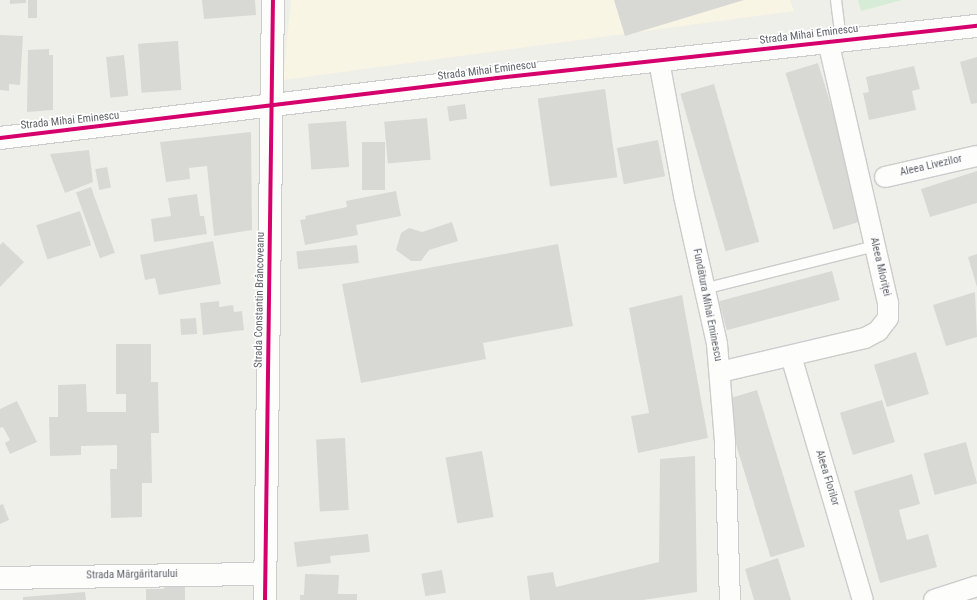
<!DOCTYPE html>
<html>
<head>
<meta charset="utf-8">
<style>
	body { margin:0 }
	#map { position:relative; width:977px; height:600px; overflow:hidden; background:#efefea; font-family:"Roboto Condensed",sans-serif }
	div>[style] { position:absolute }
	.commercial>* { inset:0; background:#f8f5e4 }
	.green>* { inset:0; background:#d7ecd6 }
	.building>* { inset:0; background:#d8d8d5; transform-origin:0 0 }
	.roads { filter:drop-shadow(1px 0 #cbcccb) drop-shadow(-1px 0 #cbcccb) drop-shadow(0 1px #cbcccb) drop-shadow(0 -1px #cbcccb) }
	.lane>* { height:10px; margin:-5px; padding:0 5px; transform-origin:5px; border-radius:5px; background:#fdfdfc }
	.street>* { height:20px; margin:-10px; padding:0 10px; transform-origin:10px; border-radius:10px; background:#fdfdfc }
	.secondary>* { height:22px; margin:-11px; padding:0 11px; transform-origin:11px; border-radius:11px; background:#fdfdfc }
	.cycleway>* { height:4px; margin:-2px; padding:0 2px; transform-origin:2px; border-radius:2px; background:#d6006c }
	span { translate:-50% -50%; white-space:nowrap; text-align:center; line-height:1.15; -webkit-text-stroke:3.5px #fff; paint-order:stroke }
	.street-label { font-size:11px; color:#5e6269 }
</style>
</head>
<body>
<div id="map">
	<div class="commercial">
		<div style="clip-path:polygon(291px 0,790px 0,794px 11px,283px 80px)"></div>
	</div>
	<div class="green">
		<div style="clip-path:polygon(858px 0,902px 0,861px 11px)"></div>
	</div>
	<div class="building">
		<div style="clip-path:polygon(10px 0,26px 0,26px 3px,10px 4px)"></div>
		<div style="left:28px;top:0;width:9px;height:18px"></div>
		<div style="clip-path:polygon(202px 0,255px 0,256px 15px,204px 19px)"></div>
		<div style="clip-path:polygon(614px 0,744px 0,625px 36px)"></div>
		<div style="clip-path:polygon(0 35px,23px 36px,20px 85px,9px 84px,9px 91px,0 90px)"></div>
		<div style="left:178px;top:41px;width:49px;height:40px;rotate:86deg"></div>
		<div style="clip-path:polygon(49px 49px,49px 55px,53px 55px,53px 110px,27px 112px,28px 50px)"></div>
		<div style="left:124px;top:55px;width:41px;height:18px;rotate:84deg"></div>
		<div style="clip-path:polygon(977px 57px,977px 103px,971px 104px,960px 62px)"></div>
		<div style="left:818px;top:63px;width:164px;height:34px;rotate:73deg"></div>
		<div style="clip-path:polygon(914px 66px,920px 89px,912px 91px,916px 110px,869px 120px,863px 93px,869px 92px,866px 77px)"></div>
		<div style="left:714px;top:84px;width:164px;height:35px;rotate:74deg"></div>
		<div style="left:605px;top:89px;width:89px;height:68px;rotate:82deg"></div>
		<div style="left:465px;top:104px;width:15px;height:18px;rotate:82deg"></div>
		<div style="left:427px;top:118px;width:42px;height:43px;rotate:85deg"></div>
		<div style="left:346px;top:121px;width:46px;height:38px;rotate:86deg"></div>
		<div style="clip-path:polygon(251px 132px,252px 230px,214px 236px,207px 166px,189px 168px,190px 179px,166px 182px,160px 142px)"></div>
		<div style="left:658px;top:140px;width:37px;height:42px;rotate:79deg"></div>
		<div style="left:362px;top:142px;width:23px;height:48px"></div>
		<div style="clip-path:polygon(89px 150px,93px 182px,65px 193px,50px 154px)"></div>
		<div style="left:107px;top:167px;width:21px;height:12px;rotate:79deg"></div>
		<div style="clip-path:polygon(977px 171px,977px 203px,930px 217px,921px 189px)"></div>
		<div style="left:91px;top:187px;width:70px;height:16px;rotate:70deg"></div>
		<div style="clip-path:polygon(396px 191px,401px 216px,356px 225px,358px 235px,305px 245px,300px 220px,306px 219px,305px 216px,347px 207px,346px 201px)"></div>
		<div style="clip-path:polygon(197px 194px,200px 216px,204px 216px,207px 234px,154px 242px,151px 219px,171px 216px,168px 198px)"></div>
		<div style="left:80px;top:211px;width:36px;height:46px;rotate:72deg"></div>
		<div style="clip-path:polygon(452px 222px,458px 241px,429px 250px,421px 261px,411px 261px,396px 250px,401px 233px,409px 228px,422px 232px)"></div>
		<div style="clip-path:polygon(213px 241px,221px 284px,159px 295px,155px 278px,145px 280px,140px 255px)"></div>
		<div style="clip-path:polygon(3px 242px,24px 262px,0 287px,0 245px)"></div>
		<div style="clip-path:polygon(558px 244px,573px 326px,483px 343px,486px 359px,361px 383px,342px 284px)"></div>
		<div style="left:357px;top:245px;width:18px;height:61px;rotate:84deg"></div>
		<div style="clip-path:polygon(977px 254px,977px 287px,968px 257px)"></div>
		<div style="left:832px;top:271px;width:30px;height:117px;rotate:75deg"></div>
		<div style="clip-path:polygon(975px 292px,977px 337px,946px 346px,933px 305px)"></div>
		<div style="clip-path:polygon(682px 295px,708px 438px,638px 453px,631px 416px,649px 413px,629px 308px)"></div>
		<div style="clip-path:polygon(219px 301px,219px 307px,233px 305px,234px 312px,242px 311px,244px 330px,203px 335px,200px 303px)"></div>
		<div style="left:196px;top:318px;width:16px;height:16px;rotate:86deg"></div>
		<div style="clip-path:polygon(116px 344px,151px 344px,151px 382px,158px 382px,159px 433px,151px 433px,152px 483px,142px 483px,142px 517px,111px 518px,110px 469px,117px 469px,117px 445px,81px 446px,81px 455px,50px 456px,49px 417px,58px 417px,58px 385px,86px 384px,87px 412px,126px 412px,126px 394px,116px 394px)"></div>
		<div style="left:916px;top:352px;width:44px;height:44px;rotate:73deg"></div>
		<div style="left:757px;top:390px;width:164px;height:36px;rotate:73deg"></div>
		<div style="left:882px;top:400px;width:44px;height:44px;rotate:73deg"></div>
		<div style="clip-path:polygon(17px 401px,37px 442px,10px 454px,5px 443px,10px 440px,3px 427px,0 428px,0 409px)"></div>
		<div style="left:345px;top:438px;width:72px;height:29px;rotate:87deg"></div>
		<div style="left:966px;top:442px;width:43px;height:44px;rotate:75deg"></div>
		<div style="left:482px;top:451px;width:67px;height:37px;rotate:80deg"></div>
		<div style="clip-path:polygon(695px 456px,697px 592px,643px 600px,530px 600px,527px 576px,553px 572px,556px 587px,659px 562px,660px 459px)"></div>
		<div style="clip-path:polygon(912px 474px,920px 504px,899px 510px,907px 540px,928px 534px,937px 567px,880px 583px,854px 491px)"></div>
		<div style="clip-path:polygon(3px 504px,9px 520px,0 524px,0 505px)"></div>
		<div style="clip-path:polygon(368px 534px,370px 552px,330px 556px,331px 563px,297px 567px,294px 542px)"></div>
		<div style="clip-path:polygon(778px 558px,791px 600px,754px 600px,745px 569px)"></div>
		<div style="left:442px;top:570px;width:23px;height:21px;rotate:80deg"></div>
		<div style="clip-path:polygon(305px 574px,339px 575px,338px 594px,357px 594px,357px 600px,300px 600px,300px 595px,304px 595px)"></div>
		<div style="clip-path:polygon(165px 587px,185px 587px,185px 600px,146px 600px,146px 589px,163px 589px)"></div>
		<div style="clip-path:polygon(85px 592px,86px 600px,23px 600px,23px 597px)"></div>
	</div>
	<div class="roads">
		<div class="lane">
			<div style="left:836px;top:0;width:40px;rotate:82.9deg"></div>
			<div style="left:704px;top:289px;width:176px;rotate:-14.1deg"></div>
		</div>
		<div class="street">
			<div style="left:659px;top:61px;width:137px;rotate:79.5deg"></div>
			<div style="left:684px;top:196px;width:152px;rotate:77.4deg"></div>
			<div style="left:717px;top:344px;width:98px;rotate:85.3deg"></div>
			<div style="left:725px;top:442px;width:158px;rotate:88.2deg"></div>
			<div style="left:885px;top:177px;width:94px;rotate:-12.9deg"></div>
			<div style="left:791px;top:356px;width:254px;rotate:73.6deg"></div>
			<div style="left:720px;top:372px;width:149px;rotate:-13.2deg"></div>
			<div style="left:865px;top:338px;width:15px;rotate:-28deg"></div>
			<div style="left:878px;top:331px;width:16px;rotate:-52deg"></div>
			<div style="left:888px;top:318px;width:15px;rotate:-90deg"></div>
			<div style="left:888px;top:303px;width:268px;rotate:-102.9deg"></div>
			<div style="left:934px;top:600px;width:45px;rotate:-18deg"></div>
		</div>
		<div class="secondary">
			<div style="left:0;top:138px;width:501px;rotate:-6.88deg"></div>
			<div style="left:497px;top:78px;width:483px;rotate:-6.2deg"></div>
			<div style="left:0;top:578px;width:263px;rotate:-0.9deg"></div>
			<div style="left:265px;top:600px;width:600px;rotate:-89.24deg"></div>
		</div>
	</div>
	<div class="cycleway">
		<div style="left:0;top:138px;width:501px;rotate:-6.88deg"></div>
		<div style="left:497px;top:78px;width:483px;rotate:-6.2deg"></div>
		<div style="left:265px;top:600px;width:600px;rotate:-89.24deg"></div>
	</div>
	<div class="street-label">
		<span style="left:809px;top:35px;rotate:-7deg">Strada Mihai Eminescu</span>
		<span style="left:487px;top:71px;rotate:-7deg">Strada Mihai Eminescu</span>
		<span style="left:70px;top:121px;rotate:-6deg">Strada Mihai Eminescu</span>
		<span style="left:931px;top:166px;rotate:-13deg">Aleea Livezilor</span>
		<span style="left:880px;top:267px;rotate:77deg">Aleea Mioriței</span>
		<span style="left:260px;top:300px;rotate:-89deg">Strada Constantin Brâncoveanu</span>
		<span style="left:707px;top:305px;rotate:79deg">Fundătura Mihai Eminescu</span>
		<span style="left:827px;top:478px;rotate:73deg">Aleea Florilor</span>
		<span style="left:132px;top:575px;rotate:-1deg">Strada Mărgăritarului</span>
	</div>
</div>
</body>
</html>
